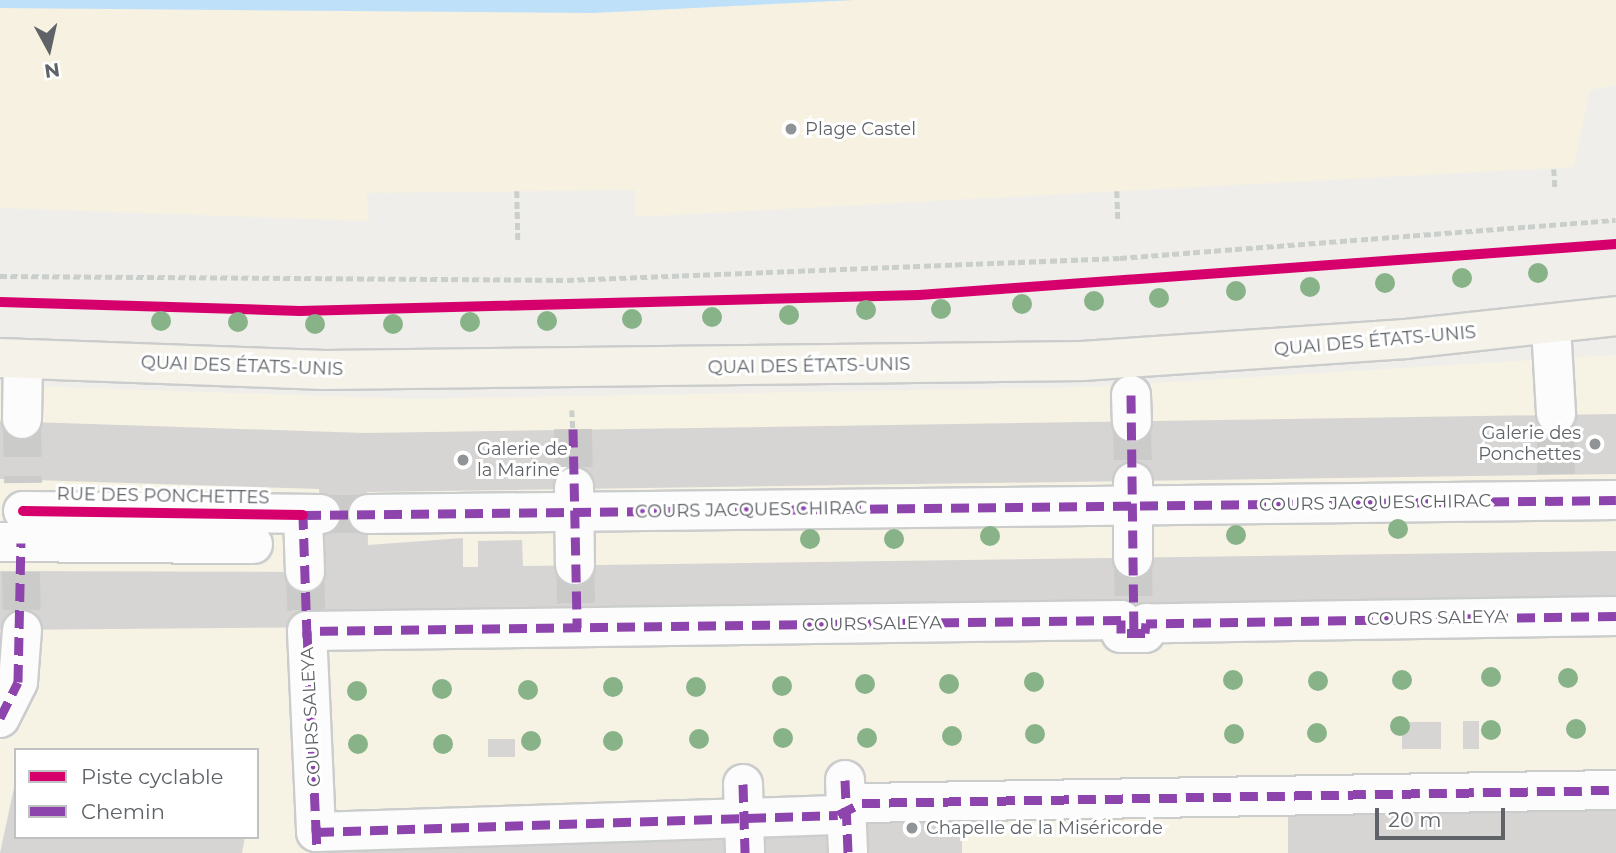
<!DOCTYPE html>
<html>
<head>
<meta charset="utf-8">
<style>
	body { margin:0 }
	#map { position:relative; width:1616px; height:853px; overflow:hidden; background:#efeeea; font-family:Montserrat,sans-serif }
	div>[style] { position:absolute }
	.commercial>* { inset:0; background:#f7f3e4 }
	.sand>* { inset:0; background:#f6f1e1 }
	.water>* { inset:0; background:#bfe0f9 }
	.building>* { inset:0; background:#d6d5d3; transform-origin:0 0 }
	.minor-tunnel>* { height:38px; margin-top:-19px; transform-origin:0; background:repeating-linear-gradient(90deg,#cbcbca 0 38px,transparent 0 57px) }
	.path>* { height:4.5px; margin-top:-2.25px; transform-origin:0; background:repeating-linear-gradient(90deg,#cacfcc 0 7px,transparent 0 10.5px) }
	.roads { filter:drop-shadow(2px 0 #cbcccc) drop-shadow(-2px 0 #cbcccc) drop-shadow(0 2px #cbcccc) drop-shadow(0 -2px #cbcccc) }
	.minor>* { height:38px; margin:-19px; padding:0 19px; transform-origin:19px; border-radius:19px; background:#fdfcfc }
	.major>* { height:38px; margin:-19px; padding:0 19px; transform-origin:19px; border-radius:19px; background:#f4f2e9 }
	.quiet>* { height:9px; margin-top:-4.5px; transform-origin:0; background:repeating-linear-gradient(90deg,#8e44ad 0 18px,transparent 0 27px) }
	.cycleway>* { height:10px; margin:-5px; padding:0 5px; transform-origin:5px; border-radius:5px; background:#d6006c }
	.trees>* { width:20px; height:20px; margin:-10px; border-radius:50%; background:#88b388 }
	.dots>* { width:19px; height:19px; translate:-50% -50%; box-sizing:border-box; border:4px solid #fff; border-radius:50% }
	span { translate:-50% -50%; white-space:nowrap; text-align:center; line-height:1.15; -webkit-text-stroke:6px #fff; paint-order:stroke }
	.poi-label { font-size:18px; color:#5f6368 }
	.left { translate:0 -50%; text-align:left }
	.right { translate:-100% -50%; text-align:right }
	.street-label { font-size:18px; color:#5f6368 }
	.legend { position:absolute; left:14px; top:748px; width:245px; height:91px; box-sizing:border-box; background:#fff; border:2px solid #bfc1c3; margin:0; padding:9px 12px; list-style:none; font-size:21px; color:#5f6368 }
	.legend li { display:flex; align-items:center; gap:14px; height:35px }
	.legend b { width:35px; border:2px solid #bfc1c3 }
	.north { position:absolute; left:14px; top:14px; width:70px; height:70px; -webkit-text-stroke:5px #fff; paint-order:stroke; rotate:172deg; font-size:19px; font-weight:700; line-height:28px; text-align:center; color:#5f6368 }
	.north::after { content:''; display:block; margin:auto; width:24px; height:32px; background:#5f6368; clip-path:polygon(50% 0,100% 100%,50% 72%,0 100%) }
	.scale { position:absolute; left:1375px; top:808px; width:130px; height:32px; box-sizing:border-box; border:4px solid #5f6368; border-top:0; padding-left:9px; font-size:21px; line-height:24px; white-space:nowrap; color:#5f6368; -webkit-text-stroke:5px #fff; paint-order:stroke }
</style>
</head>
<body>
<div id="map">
	<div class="commercial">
		<div style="clip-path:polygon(evenodd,1616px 355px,1616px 853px,0 853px,0 385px,415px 399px,1089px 387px,1616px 355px,16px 750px,257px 750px,257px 837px,16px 837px,16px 750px)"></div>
	</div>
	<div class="sand">
		<div style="clip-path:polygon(855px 0,1616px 0,1616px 85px,1590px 90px,1574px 167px,635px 217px,635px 190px,367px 193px,369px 221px,0 208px,0 8px,593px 13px)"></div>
	</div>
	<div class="water">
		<div style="clip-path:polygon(0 0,855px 0,593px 13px,0 8px)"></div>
	</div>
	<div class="building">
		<div style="clip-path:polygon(1616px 414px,1616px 474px,367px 492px,368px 545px,463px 538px,463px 567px,478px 567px,478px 541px,522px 540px,523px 566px,1616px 551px,1616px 616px,0 630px,0 571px,294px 572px,321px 514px,319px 489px,0 479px,0 421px,365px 433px)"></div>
		<div style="left:1463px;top:721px;width:16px;height:28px"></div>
		<div style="left:1441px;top:722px;width:27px;height:39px;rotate:90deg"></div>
		<div style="left:515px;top:739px;width:18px;height:27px;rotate:90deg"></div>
		<div style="clip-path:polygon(15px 783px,16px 837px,245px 837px,242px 853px,0 853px)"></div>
		<div style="left:1616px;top:790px;width:63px;height:328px;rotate:90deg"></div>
		<div style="left:962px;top:802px;width:51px;height:100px;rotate:90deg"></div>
		<div style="left:838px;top:815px;width:38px;height:85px;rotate:88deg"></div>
		<div style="clip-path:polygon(729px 818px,731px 853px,328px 853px,327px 832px)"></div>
	</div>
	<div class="minor-tunnel">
		<div style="left:22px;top:419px;width:64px;rotate:89.1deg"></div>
		<div style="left:1132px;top:422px;width:60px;rotate:89deg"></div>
		<div style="left:573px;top:429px;width:58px;rotate:89deg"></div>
		<div style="left:1556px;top:474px;width:60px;rotate:-90deg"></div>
		<div style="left:321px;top:514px;width:47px"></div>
		<div style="left:1133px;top:558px;width:75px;rotate:89.2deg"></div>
		<div style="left:575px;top:565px;width:63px;rotate:88.2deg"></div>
		<div style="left:21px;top:572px;width:58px;rotate:89deg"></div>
		<div style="left:305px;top:572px;width:59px;rotate:88.1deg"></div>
	</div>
	<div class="path">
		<div style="left:1554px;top:169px;width:20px;rotate:87deg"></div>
		<div style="left:517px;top:191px;width:49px;rotate:88.8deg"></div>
		<div style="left:1117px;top:191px;width:28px;rotate:88deg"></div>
		<div style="left:0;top:276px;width:567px;rotate:0.4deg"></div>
		<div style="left:567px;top:280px;width:553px;rotate:-2.28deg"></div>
		<div style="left:1120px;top:258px;width:497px;rotate:-4.4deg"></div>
		<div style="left:572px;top:410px;width:19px;rotate:87deg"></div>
	</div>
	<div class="roads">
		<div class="minor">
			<div style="left:1551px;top:326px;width:88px;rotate:86.7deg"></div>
			<div style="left:1131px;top:395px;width:27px;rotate:88deg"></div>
			<div style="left:22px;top:419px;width:60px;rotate:-89deg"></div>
			<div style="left:1133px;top:482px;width:76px;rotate:90deg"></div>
			<div style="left:574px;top:487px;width:78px;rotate:89.3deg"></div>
			<div style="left:23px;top:511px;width:298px;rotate:0.6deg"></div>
			<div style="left:368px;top:514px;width:1248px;rotate:-0.64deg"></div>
			<div style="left:303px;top:515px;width:57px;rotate:88deg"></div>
			<div style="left:0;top:542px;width:253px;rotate:0.5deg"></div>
			<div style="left:1616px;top:616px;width:470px;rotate:179.1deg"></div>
			<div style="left:1146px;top:623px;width:10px;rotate:96deg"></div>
			<div style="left:1145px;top:633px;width:24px;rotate:180deg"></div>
			<div style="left:1121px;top:633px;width:13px;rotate:-90deg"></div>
			<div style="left:1121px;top:620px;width:814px;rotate:179.23deg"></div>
			<div style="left:307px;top:631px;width:201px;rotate:87.4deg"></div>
			<div style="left:316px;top:832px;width:522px;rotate:-1.87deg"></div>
			<div style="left:838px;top:815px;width:27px;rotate:-27deg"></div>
			<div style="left:862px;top:803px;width:754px;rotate:-0.99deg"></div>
			<div style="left:0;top:718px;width:40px;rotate:-63.4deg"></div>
			<div style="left:18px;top:682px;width:52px;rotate:-85.6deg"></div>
			<div style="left:845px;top:780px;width:73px;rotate:87.6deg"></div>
			<div style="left:743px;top:784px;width:69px;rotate:88.3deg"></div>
		</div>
		<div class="major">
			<div style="left:0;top:358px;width:325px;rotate:2.1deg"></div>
			<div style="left:325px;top:370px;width:758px;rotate:-0.68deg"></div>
			<div style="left:1083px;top:361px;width:323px;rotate:-3.9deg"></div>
			<div style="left:1405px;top:339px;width:212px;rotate:-6.2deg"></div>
		</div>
	</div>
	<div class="quiet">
		<div style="left:1131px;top:395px;width:238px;rotate:89.3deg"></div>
		<div style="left:573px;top:429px;width:199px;rotate:88.8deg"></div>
		<div style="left:1616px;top:616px;width:470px;rotate:179.1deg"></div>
		<div style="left:1146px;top:623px;width:10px;rotate:96deg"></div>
		<div style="left:1145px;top:633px;width:24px;rotate:180deg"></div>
		<div style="left:1121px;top:633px;width:13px;rotate:-90deg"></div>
		<div style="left:1121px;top:620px;width:814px;rotate:179.23deg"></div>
		<div style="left:307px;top:631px;width:201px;rotate:87.4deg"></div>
		<div style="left:316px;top:832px;width:522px;rotate:-1.87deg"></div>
		<div style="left:838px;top:815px;width:27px;rotate:-27deg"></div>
		<div style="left:862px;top:803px;width:754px;rotate:-0.99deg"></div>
		<div style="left:307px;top:637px;width:122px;rotate:-91.9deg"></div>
		<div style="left:303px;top:515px;width:1313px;rotate:-0.65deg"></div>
		<div style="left:0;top:718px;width:40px;rotate:-63.4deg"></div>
		<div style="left:18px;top:682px;width:139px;rotate:-88.8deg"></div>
		<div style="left:845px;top:780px;width:73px;rotate:87.6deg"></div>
		<div style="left:743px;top:784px;width:69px;rotate:88.3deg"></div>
		<div style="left:316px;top:826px;width:27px;rotate:88deg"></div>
	</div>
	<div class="cycleway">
		<div style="left:0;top:302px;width:300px;rotate:1.7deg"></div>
		<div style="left:300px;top:311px;width:619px;rotate:-1.48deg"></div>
		<div style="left:919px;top:295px;width:699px;rotate:-4.18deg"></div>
		<div style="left:23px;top:511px;width:280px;rotate:0.8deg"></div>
	</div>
	<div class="trees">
		<div style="left:1538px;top:273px"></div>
		<div style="left:1462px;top:278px"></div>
		<div style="left:1385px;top:283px"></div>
		<div style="left:1310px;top:287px"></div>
		<div style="left:1236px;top:291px"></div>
		<div style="left:1159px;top:298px"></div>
		<div style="left:1094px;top:301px"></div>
		<div style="left:1022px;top:304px"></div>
		<div style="left:941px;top:309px"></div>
		<div style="left:866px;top:310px"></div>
		<div style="left:789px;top:315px"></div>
		<div style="left:712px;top:317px"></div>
		<div style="left:632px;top:319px"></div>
		<div style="left:161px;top:321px"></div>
		<div style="left:547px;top:321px"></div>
		<div style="left:238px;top:322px"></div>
		<div style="left:470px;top:322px"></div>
		<div style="left:315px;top:324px"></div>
		<div style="left:393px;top:324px"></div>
		<div style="left:1398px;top:529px"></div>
		<div style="left:1236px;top:535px"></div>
		<div style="left:990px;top:536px"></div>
		<div style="left:810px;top:539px"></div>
		<div style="left:894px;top:539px"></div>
		<div style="left:1491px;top:677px"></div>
		<div style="left:1568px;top:678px"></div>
		<div style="left:1233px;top:680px"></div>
		<div style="left:1402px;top:680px"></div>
		<div style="left:1318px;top:681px"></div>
		<div style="left:1034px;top:682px"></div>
		<div style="left:865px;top:684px"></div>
		<div style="left:949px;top:684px"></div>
		<div style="left:782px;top:686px"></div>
		<div style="left:613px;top:687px"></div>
		<div style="left:696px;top:687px"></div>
		<div style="left:442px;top:689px"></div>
		<div style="left:528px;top:690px"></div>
		<div style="left:357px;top:691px"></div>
		<div style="left:1400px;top:726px"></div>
		<div style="left:1576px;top:729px"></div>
		<div style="left:1491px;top:730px"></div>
		<div style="left:1317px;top:733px"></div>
		<div style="left:1035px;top:734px"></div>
		<div style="left:1234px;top:734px"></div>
		<div style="left:952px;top:736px"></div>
		<div style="left:783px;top:738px"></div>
		<div style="left:867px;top:738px"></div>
		<div style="left:699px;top:739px"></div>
		<div style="left:531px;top:741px"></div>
		<div style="left:613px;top:741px"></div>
		<div style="left:358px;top:744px"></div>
		<div style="left:443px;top:744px"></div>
	</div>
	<div class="dots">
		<div style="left:791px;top:129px;background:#919496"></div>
		<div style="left:1595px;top:444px;background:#919496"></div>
		<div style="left:463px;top:460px;background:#919496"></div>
		<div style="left:912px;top:828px;background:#919496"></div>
	</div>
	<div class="poi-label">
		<span class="left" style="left:805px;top:129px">Plage Castel</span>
		<span class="right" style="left:1581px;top:444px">Galerie des<br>Ponchettes</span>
		<span class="left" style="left:477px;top:460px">Galerie de<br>la Marine</span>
		<span class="left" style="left:926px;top:828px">Chapelle de la Miséricorde</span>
	</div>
	<div class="street-label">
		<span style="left:1375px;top:341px;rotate:-5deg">QUAI DES ÉTATS-UNIS</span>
		<span style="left:242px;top:366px;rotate:2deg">QUAI DES ÉTATS-UNIS</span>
		<span style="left:809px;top:366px;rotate:-1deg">QUAI DES ÉTATS-UNIS</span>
		<span style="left:163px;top:496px;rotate:1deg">RUE DES PONCHETTES</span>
		<span style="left:1375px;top:503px;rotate:-1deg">COURS JACQUES CHIRAC</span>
		<span style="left:751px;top:510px;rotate:-1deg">COURS JACQUES CHIRAC</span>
		<span style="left:1437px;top:618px;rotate:-1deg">COURS SALEYA</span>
		<span style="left:872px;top:624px;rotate:-1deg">COURS SALEYA</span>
		<span style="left:311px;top:717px;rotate:-93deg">COURS SALEYA</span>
	</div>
	<ul class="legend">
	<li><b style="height:9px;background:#d6006c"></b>Piste cyclable</li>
	<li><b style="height:9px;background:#8e44ad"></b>Chemin</li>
	</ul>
	<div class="north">N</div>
	<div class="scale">20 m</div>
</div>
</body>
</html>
